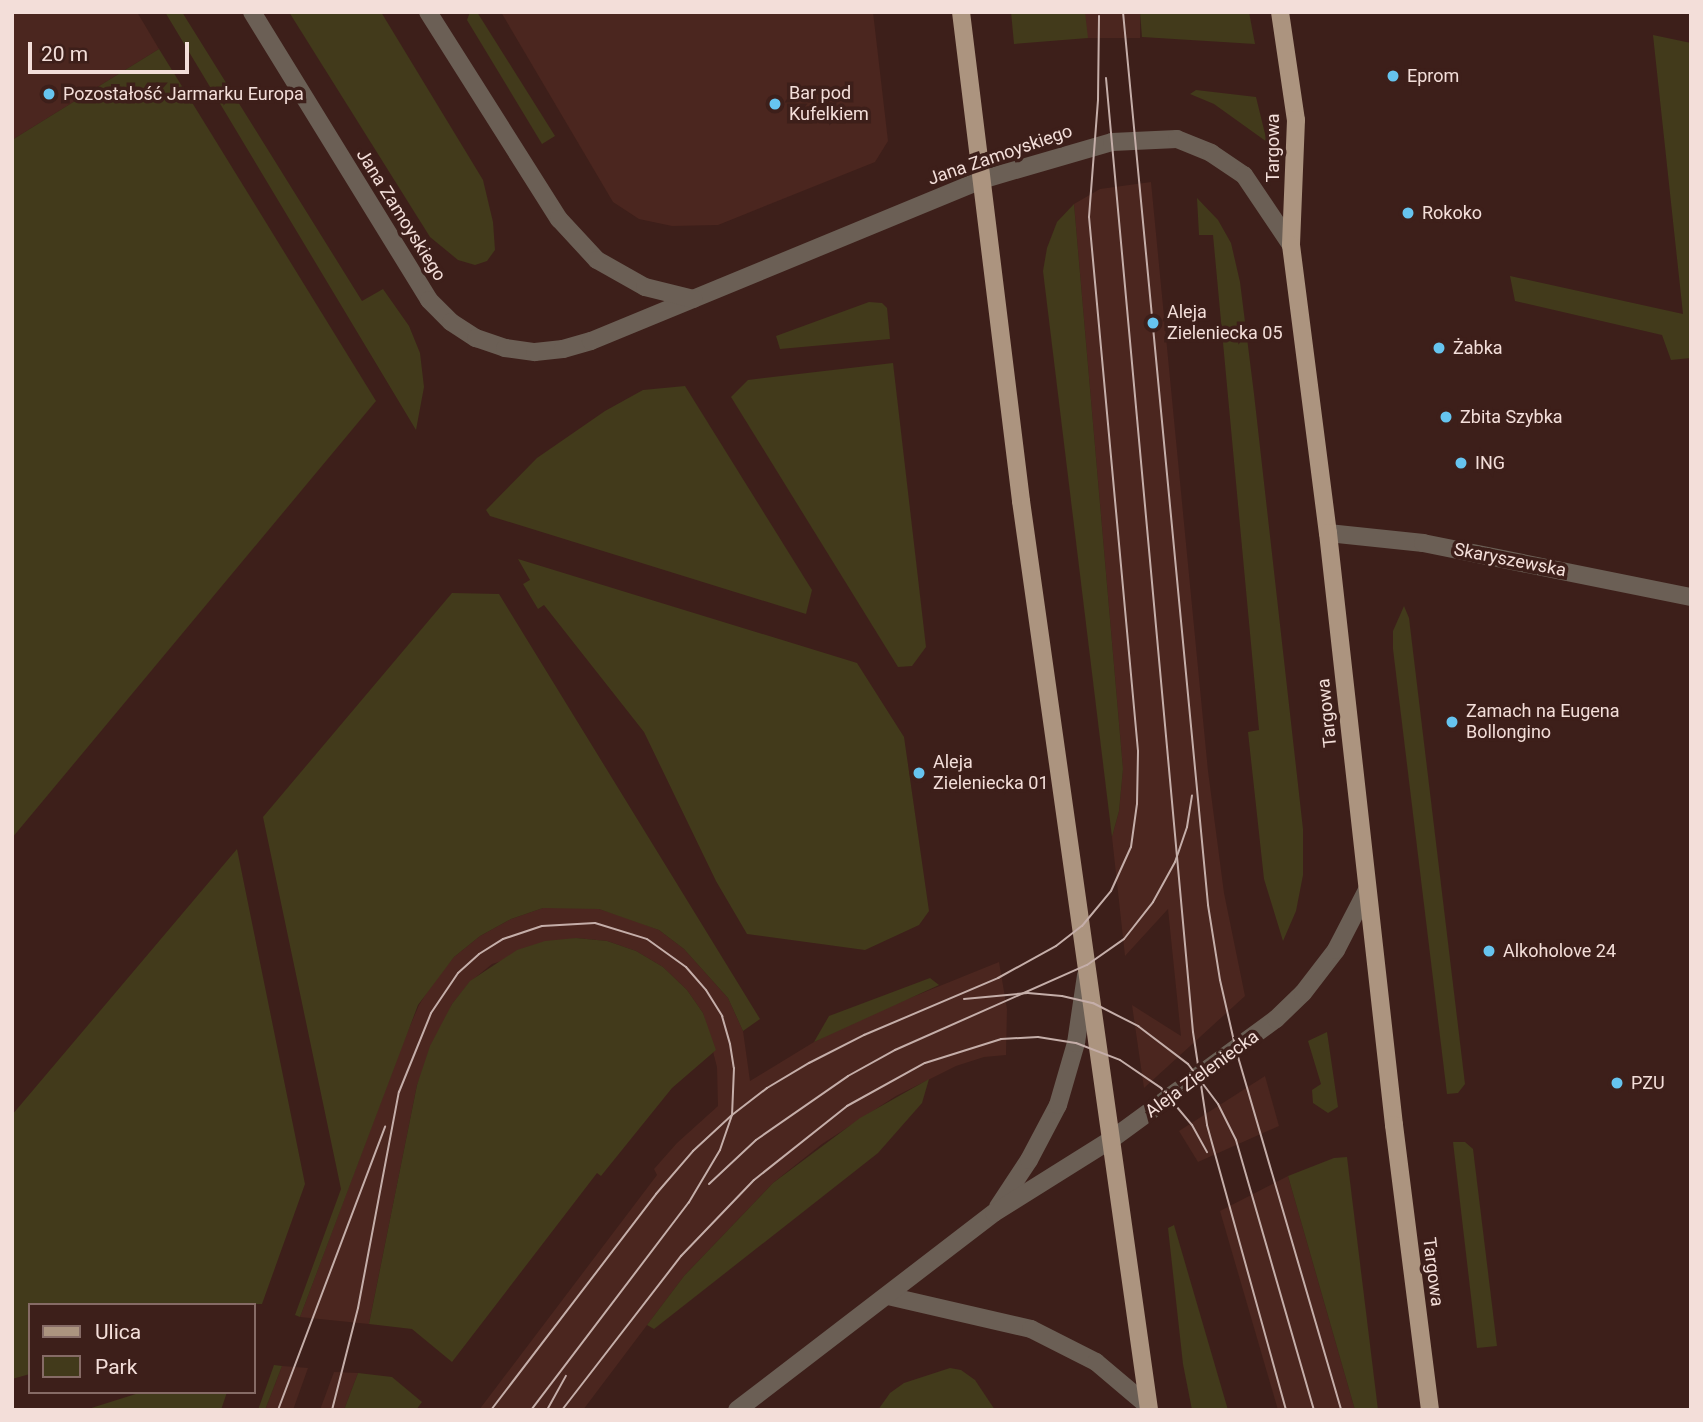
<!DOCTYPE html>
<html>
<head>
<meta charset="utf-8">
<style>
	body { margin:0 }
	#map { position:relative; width:1703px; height:1422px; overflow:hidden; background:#3d1f1a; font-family:Roboto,sans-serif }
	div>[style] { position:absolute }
	.built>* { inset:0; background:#4b261f; transform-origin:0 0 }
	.green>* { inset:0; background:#423a1b }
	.minor>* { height:18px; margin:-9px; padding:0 9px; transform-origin:9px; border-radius:9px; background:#6b5f55 }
	.major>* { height:18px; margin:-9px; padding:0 9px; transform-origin:9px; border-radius:9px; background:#ac947f }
	.tram>* { height:2px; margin:-1px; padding:0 1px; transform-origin:1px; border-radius:1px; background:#c5aea9 }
	.dots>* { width:19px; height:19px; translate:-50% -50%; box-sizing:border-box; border:4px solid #3d1f1a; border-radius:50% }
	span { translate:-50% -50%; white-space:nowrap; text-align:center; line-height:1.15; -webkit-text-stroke:7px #3d1f1a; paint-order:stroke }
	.poi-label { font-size:18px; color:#f3ded9 }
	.left { translate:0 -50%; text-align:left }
	.street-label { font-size:18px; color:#f3ded9 }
	.frame { position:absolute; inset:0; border:14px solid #f3ded9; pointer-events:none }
	.legend { position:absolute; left:28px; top:1303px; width:228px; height:91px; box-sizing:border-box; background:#3d1f1a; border:2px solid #866b66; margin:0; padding:9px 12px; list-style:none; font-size:21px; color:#f3ded9 }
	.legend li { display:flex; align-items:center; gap:14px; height:35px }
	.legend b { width:35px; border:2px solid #866b66 }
	.scale { position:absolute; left:28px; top:42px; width:161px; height:32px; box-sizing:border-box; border:4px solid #f3ded9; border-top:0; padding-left:9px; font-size:21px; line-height:24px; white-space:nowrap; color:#f3ded9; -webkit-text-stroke:5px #3d1f1a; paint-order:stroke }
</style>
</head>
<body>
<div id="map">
	<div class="built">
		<div style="clip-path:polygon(12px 12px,137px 12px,159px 49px,12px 140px)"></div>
		<div style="clip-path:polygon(501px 12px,873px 12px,888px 141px,875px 162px,718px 225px,672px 226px,639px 219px,613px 202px)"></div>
		<div style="left:1085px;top:12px;width:55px;height:26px"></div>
		<div style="clip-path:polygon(1151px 182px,1208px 771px,1224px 893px,1245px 996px,1144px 1088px,1132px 1005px,1181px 1036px,1168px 909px,1125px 956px,1112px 837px,1119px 811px,1123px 769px,1074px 204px,1100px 189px)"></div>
		<div style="clip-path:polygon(568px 906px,599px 909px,625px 917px,659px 930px,684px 949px,728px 998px,743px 1031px,750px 1081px,814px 1042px,863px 1017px,999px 962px,1007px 1009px,1006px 1055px,984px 1057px,956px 1066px,896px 1096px,822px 1144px,773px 1183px,684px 1276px,583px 1410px,479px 1410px,657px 1175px,654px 1169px,677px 1143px,718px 1106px,717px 1067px,703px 1013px,687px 990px,663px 967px,636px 951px,607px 941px,576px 938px,492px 964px,470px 982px,452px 1004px,417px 1085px,369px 1324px,300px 1317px,404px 1040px,419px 1005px,434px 981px,454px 957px,480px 936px,511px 919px,543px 908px)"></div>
		<div style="clip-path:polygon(1265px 1076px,1279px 1126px,1198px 1162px,1179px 1131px)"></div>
		<div style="clip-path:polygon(1288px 1176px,1355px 1410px,1278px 1410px,1220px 1211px)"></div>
		<div style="clip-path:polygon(282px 1366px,308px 1368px,293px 1410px,265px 1410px)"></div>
		<div style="clip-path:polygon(334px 1372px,358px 1373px,344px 1410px,320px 1410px)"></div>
	</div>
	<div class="green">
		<div style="clip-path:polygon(165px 12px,182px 12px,362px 301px,383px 289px,409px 326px,420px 353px,424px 387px,416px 430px)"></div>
		<div style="clip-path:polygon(289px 12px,381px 12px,483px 180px,493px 222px,495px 250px,487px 261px,475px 265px,458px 260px,430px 237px)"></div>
		<div style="clip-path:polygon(470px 12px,477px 12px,555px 136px,542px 144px,467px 20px)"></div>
		<div style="clip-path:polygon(1011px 12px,1085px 12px,1088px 38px,1014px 44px)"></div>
		<div style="clip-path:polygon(1140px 12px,1249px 12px,1255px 44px,1142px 37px)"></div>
		<div style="clip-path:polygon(1653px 35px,1691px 43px,1691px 358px,1671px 360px,1662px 335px,1515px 301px,1510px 276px,1683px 314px)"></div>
		<div style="clip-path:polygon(159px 49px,376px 401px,12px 838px,12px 140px)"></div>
		<div style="clip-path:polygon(1196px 90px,1256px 97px,1267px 142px,1214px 104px,1190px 94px)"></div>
		<div style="clip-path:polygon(1197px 198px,1218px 220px,1231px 243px,1240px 282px,1254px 394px,1303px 829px,1303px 875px,1296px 911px,1283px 941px,1264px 879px,1248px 732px,1259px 730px,1213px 235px,1199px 235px)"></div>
		<div style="clip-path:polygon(1074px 204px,1123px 769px,1119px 811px,1112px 837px,1043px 271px,1047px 248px,1057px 222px)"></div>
		<div style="clip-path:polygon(869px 302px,882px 303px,887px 308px,890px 339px,780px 349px,776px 336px)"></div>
		<div style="clip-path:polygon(893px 363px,926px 647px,912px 666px,898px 667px,731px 397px,748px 380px)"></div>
		<div style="clip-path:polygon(685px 386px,812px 590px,806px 614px,490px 516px,486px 510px,537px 458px,605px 411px,643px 390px)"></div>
		<div style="clip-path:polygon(518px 559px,857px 663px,904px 737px,929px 911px,919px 925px,865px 950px,747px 934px,716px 881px,644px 732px,544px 605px,538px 609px,523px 584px,530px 580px)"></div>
		<div style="clip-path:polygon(452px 593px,499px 594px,760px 1019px,743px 1031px,728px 998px,684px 949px,659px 930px,599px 909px,543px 908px,511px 919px,480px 936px,454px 957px,418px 1005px,300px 1317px,295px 1315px,341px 1189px,263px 817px)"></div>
		<div style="clip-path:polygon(1404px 606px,1409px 618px,1465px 1084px,1458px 1093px,1447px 1094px,1393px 649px,1393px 631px)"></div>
		<div style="clip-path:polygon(237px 849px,305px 1184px,262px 1304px,30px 1305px,30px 1374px,12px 1379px,12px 1115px)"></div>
		<div style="clip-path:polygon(576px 938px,607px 941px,636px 951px,663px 967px,687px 990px,703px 1013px,716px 1050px,672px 1088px,601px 1176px,597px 1173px,452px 1362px,412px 1329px,369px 1324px,417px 1085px,430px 1046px,452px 1004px,470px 981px,517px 950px,545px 941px)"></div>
		<div style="clip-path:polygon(930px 978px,939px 985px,814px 1042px,829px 1016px)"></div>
		<div style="clip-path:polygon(1327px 1032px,1338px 1107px,1328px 1113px,1313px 1103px,1312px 1090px,1321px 1084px,1308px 1041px)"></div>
		<div style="clip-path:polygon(929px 1079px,922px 1103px,878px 1153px,654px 1329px,647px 1325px,684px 1276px,773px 1183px,860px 1118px)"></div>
		<div style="clip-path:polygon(1453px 1142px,1465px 1142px,1473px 1149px,1497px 1346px,1477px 1348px)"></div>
		<div style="clip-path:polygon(1347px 1157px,1378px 1410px,1355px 1410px,1288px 1176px,1334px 1158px)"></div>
		<div style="clip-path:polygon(1174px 1225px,1228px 1410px,1192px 1410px,1183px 1364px,1168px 1228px)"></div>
		<div style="clip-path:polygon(274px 1365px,282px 1366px,265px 1410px,258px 1410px)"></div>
		<div style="clip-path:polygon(950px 1368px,961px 1370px,975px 1380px,995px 1410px,878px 1410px,890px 1393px,904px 1383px)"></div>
		<div style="clip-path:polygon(358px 1373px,392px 1377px,422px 1402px,416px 1410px,344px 1410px)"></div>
		<div style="clip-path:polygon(142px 1392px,227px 1392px,221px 1410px,85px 1410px)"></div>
	</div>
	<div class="minor">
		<div style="left:252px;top:12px;width:338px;rotate:58.4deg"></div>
		<div style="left:429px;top:300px;width:31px;rotate:45deg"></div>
		<div style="left:451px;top:322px;width:30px;rotate:33deg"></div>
		<div style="left:476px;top:338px;width:31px;rotate:19deg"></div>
		<div style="left:505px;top:348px;width:30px;rotate:8deg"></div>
		<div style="left:535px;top:352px;width:28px;rotate:-6deg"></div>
		<div style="left:563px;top:349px;width:29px;rotate:-16deg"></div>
		<div style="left:591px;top:341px;width:422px;rotate:-22.4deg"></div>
		<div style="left:981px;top:180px;width:136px;rotate:-16.2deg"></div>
		<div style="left:1112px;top:142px;width:65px;rotate:-2.6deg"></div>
		<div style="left:1177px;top:139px;width:37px;rotate:22deg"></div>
		<div style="left:1211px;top:153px;width:40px;rotate:34deg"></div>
		<div style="left:1244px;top:175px;width:84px;rotate:56.1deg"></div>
		<div style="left:428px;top:12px;width:245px;rotate:57.7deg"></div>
		<div style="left:559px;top:219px;width:56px;rotate:47.2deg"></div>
		<div style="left:597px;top:260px;width:55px;rotate:29.4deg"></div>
		<div style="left:645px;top:287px;width:50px;rotate:13.8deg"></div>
		<div style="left:1328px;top:533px;width:96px;rotate:6deg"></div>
		<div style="left:1423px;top:543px;width:273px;rotate:11.4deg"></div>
		<div style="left:998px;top:1207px;width:56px;rotate:-56.6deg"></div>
		<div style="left:1029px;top:1160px;width:62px;rotate:-62.2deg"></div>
		<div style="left:1058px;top:1105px;width:65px;rotate:-73.8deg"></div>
		<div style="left:1076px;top:1043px;width:69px;rotate:-81.6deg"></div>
		<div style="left:888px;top:1296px;width:147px;rotate:13deg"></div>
		<div style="left:1031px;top:1329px;width:73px;rotate:26.9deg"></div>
		<div style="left:1096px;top:1362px;width:68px;rotate:40.2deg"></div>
		<div style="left:737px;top:1410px;width:324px;rotate:-37.5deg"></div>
		<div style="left:994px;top:1213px;width:139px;rotate:-32.1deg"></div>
		<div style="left:1112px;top:1139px;width:203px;rotate:-36.2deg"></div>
		<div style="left:1276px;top:1019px;width:37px;rotate:-44deg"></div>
		<div style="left:1303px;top:993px;width:54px;rotate:-52.5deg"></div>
		<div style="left:1336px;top:950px;width:68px;rotate:-62.7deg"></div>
	</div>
	<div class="major">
		<div style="left:961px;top:12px;width:493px;rotate:83deg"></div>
		<div style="left:1021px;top:501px;width:918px;rotate:81.98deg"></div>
		<div style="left:1280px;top:12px;width:109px;rotate:81.6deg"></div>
		<div style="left:1296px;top:120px;width:125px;rotate:92.3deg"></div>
		<div style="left:1291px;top:245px;width:290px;rotate:82.7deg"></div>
		<div style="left:1328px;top:533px;width:596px;rotate:83.64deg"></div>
		<div style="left:1394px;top:1125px;width:287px;rotate:82.8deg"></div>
	</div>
	<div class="tram">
		<div style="left:1123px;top:12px;width:897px;rotate:84.56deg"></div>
		<div style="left:1208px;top:905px;width:76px;rotate:80.9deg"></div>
		<div style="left:1220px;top:980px;width:72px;rotate:77.1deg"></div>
		<div style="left:1236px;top:1050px;width:375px;rotate:73.7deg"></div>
		<div style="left:1106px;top:78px;width:958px;rotate:84.79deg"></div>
		<div style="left:1193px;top:1032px;width:94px;rotate:81.4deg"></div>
		<div style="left:1207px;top:1125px;width:296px;rotate:74.5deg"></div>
		<div style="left:964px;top:999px;width:64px;rotate:-5.4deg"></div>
		<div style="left:1028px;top:993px;width:34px;rotate:5deg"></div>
		<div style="left:1062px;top:996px;width:32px;rotate:13deg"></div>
		<div style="left:1093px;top:1003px;width:51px;rotate:27.1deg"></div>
		<div style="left:1138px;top:1026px;width:63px;rotate:37.2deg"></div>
		<div style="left:1188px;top:1064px;width:50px;rotate:53.1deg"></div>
		<div style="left:1218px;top:1104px;width:40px;rotate:63.4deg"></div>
		<div style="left:1236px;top:1140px;width:281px;rotate:73.9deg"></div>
		<div style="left:709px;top:1184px;width:64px;rotate:-43.1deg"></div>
		<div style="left:756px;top:1140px;width:112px;rotate:-34.8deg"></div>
		<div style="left:848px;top:1076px;width:54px;rotate:-29deg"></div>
		<div style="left:895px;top:1050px;width:210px;rotate:-23.9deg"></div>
		<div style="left:1087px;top:965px;width:45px;rotate:-35.1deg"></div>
		<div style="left:1124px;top:939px;width:47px;rotate:-51.9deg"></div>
		<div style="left:1153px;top:902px;width:46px;rotate:-61.2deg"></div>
		<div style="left:1175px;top:862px;width:37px;rotate:-71deg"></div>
		<div style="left:1187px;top:827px;width:32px;rotate:-81deg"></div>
		<div style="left:278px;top:1410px;width:303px;rotate:-69.3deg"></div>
		<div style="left:332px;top:1410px;width:105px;rotate:-75.7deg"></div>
		<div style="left:358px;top:1308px;width:220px;rotate:-79.3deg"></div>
		<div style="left:399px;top:1092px;width:85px;rotate:-67.9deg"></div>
		<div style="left:431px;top:1013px;width:48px;rotate:-56deg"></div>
		<div style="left:458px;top:973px;width:28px;rotate:-42deg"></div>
		<div style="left:479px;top:954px;width:28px;rotate:-32deg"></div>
		<div style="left:503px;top:939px;width:41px;rotate:-18.4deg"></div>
		<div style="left:542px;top:926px;width:53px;rotate:-3.2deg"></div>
		<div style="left:595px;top:923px;width:54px;rotate:17.1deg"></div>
		<div style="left:647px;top:939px;width:48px;rotate:35.7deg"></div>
		<div style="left:686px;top:967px;width:30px;rotate:49deg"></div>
		<div style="left:706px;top:990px;width:31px;rotate:58deg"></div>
		<div style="left:722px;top:1016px;width:29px;rotate:74deg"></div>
		<div style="left:730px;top:1044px;width:24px;rotate:81deg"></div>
		<div style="left:734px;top:1068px;width:47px;rotate:92.4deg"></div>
		<div style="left:732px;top:1115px;width:37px;rotate:109deg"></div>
		<div style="left:720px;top:1150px;width:61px;rotate:120.8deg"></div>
		<div style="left:689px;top:1202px;width:261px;rotate:127.2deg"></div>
		<div style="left:491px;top:1410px;width:272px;rotate:-52.6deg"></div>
		<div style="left:656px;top:1194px;width:57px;rotate:-49.3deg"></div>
		<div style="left:693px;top:1151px;width:53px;rotate:-42.7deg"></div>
		<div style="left:732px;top:1115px;width:44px;rotate:-37.6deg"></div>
		<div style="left:767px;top:1088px;width:49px;rotate:-30.8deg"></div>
		<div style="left:809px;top:1063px;width:62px;rotate:-27deg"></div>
		<div style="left:864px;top:1035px;width:146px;rotate:-23deg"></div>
		<div style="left:998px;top:978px;width:66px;rotate:-28.9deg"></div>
		<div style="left:1056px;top:946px;width:33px;rotate:-38deg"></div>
		<div style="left:1082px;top:926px;width:45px;rotate:-50.4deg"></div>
		<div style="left:1111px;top:891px;width:48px;rotate:-65.6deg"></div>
		<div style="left:1131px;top:847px;width:43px;rotate:-82.1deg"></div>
		<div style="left:1137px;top:804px;width:53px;rotate:-88.9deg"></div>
		<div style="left:1138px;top:751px;width:536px;rotate:-95.24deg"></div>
		<div style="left:1089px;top:217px;width:118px;rotate:-85.6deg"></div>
		<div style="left:1098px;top:99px;width:83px;rotate:-89.3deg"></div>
		<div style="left:547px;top:1410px;width:39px;rotate:-61deg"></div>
		<div style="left:562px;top:1410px;width:195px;rotate:-52.3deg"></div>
		<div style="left:681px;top:1256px;width:105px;rotate:-46.2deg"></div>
		<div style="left:754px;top:1180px;width:119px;rotate:-38.5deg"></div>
		<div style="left:847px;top:1106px;width:89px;rotate:-28.9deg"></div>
		<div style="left:925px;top:1063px;width:80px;rotate:-17.5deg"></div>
		<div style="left:1001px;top:1039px;width:37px;rotate:-3deg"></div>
		<div style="left:1038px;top:1037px;width:38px;rotate:9deg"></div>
		<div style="left:1076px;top:1043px;width:47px;rotate:21.1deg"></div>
		<div style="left:1120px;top:1060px;width:50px;rotate:34.3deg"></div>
		<div style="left:1161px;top:1088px;width:48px;rotate:50deg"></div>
		<div style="left:1192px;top:1125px;width:31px;rotate:61deg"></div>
	</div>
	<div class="dots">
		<div style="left:1393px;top:76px;background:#66c4ef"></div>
		<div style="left:49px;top:94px;background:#66c4ef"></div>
		<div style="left:775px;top:104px;background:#66c4ef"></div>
		<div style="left:1408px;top:213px;background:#66c4ef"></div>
		<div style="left:1153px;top:323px;background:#66c4ef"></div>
		<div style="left:1439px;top:348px;background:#66c4ef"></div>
		<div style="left:1446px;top:417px;background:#66c4ef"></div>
		<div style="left:1461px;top:463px;background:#66c4ef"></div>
		<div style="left:1452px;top:722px;background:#66c4ef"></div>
		<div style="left:919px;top:773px;background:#66c4ef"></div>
		<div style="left:1489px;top:951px;background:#66c4ef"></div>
		<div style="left:1617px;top:1083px;background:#66c4ef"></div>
	</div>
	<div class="poi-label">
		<span class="left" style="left:1407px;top:76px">Eprom</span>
		<span class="left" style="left:63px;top:94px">Pozostałość Jarmarku Europa</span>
		<span class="left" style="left:789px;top:104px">Bar pod<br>Kufelkiem</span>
		<span class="left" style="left:1422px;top:213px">Rokoko</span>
		<span class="left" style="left:1167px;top:323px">Aleja<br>Zieleniecka 05</span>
		<span class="left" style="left:1453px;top:348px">Żabka</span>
		<span class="left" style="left:1460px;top:417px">Zbita Szybka</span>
		<span class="left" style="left:1475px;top:463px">ING</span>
		<span class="left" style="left:1466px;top:722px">Zamach na Eugena<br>Bollongino</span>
		<span class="left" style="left:933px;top:773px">Aleja<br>Zieleniecka 01</span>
		<span class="left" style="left:1503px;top:951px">Alkoholove 24</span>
		<span class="left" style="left:1631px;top:1083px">PZU</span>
	</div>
	<div class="street-label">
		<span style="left:1273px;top:148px;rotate:-90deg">Targowa</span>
		<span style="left:1000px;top:155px;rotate:-19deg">Jana Zamoyskiego</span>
		<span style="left:401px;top:215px;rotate:58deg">Jana Zamoyskiego</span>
		<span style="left:1510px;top:560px;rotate:11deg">Skaryszewska</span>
		<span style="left:1327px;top:713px;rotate:-96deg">Targowa</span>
		<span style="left:1202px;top:1074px;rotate:-36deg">Aleja Zieleniecka</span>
		<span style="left:1433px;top:1272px;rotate:83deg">Targowa</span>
	</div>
	<div class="frame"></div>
	<ul class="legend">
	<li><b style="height:9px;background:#ac947f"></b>Ulica</li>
	<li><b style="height:19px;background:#423a1b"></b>Park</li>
	</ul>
	<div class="scale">20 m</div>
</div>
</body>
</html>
